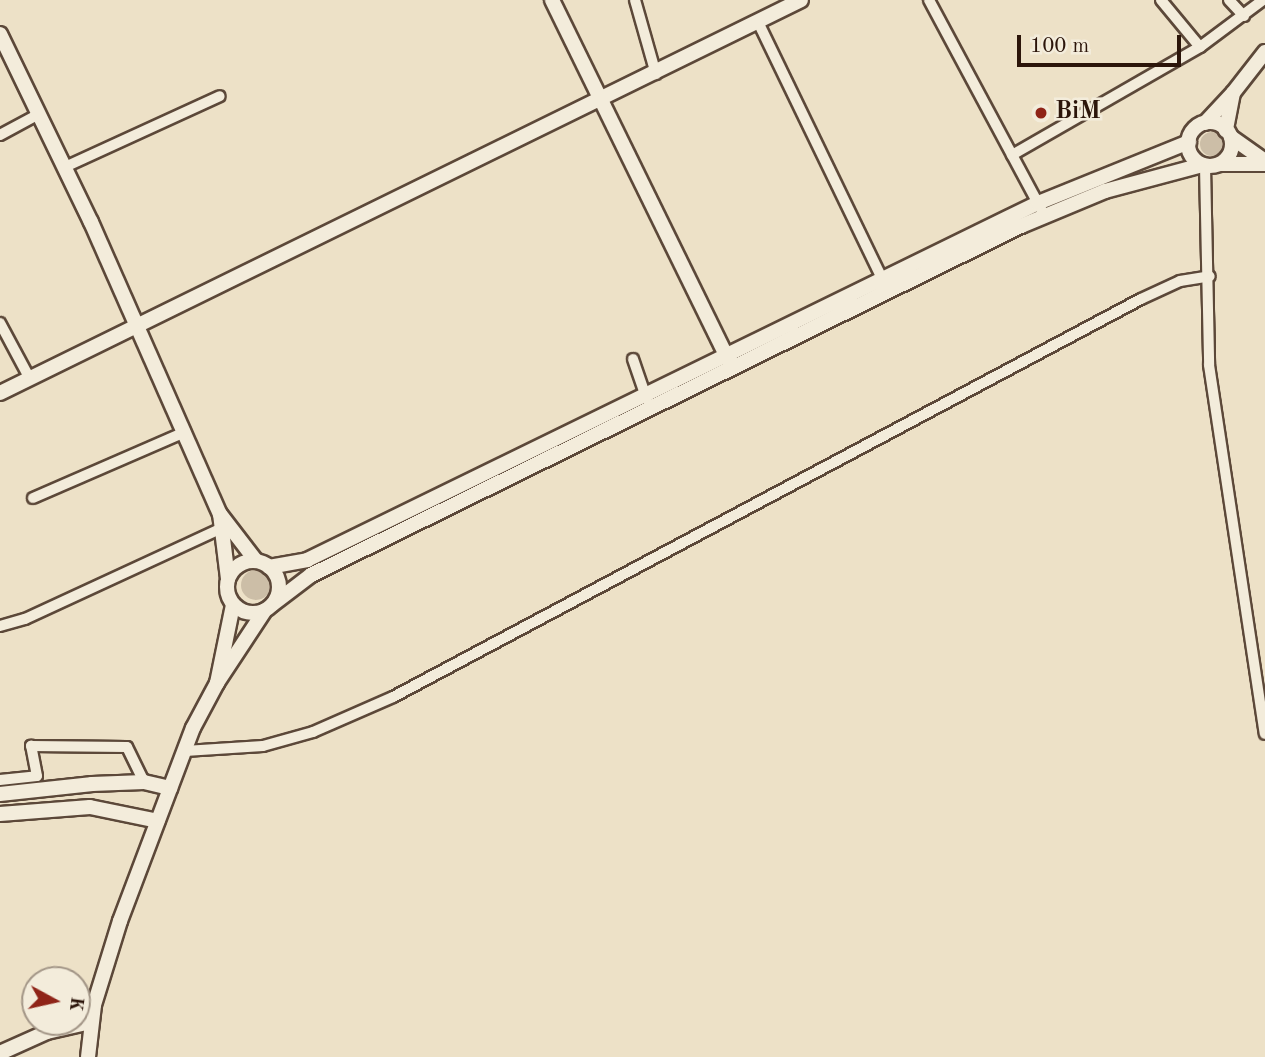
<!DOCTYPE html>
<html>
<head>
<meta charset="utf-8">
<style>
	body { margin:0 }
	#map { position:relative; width:1265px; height:1057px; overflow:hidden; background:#ede1c7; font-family:"Old Standard TT",serif }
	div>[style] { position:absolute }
	.green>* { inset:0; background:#ccbea7 }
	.round { border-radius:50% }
	.roads { filter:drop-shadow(2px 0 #5c4839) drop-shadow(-2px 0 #5c4839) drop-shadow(0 2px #5c4839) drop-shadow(0 -2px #5c4839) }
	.street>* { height:10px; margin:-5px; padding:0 5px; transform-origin:5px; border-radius:5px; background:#f3ecdb }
	.secondary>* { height:14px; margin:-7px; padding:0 7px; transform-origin:7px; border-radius:7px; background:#f3ecdb }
	.secondary>.ring { margin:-7px; padding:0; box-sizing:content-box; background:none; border:14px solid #f3ecdb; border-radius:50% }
	.dots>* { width:19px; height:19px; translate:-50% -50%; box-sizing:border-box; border:4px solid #f3ecdb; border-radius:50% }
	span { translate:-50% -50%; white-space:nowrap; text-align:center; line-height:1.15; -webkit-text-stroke:5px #f3ecdb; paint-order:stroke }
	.poi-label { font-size:24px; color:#2c150a; font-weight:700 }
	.left { translate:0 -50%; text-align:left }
	.north { position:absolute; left:21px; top:966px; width:70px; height:70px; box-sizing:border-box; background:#f3ecdb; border:2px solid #a39687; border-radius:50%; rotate:98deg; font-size:19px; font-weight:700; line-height:28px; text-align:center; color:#2c150a }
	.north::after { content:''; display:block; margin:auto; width:24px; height:32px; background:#8f2418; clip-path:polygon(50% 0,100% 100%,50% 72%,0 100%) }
	.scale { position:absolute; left:1017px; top:35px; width:164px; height:32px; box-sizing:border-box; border:4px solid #2c150a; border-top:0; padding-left:9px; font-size:21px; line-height:24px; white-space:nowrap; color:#2c150a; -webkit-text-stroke:5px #f3ecdb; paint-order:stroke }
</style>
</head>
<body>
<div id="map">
	<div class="green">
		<div class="round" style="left:1200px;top:132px;width:24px;height:24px"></div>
		<div class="round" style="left:241px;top:570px;width:30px;height:30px"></div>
	</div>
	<div class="roads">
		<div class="street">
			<div style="left:635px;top:0;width:77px;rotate:74.2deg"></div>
			<div style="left:929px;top:0;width:245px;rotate:61.8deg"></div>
			<div style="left:1161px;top:0;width:61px;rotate:50.3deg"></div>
			<div style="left:1229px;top:0;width:22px;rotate:47deg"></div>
			<div style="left:759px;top:24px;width:288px;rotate:64.2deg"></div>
			<div style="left:0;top:135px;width:44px;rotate:-28.3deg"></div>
			<div style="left:1012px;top:155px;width:217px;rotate:-29.9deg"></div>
			<div style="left:1200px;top:47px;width:79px;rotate:-36.7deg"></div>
			<div style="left:1205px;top:166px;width:199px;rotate:88.8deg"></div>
			<div style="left:1209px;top:365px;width:373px;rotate:81.4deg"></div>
			<div style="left:65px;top:167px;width:170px;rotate:-24.6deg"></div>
			<div style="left:0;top:323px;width:64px;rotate:61.8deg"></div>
			<div style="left:633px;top:359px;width:43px;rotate:71.1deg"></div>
			<div style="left:33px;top:498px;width:166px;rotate:-23.5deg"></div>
			<div style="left:0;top:626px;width:26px;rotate:-16deg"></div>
			<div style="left:25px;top:619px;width:217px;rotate:-24.8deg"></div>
			<div style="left:185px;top:751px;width:78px;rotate:-3.7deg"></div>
			<div style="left:263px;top:746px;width:52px;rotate:-15.6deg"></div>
			<div style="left:313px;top:732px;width:87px;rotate:-23.6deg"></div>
			<div style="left:393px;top:697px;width:847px;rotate:-28.02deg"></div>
			<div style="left:1141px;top:299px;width:43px;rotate:-24.8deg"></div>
			<div style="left:1180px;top:281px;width:30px;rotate:-9deg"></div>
			<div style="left:0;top:780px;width:37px;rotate:-6deg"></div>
			<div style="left:37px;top:776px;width:31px;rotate:-101deg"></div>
			<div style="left:31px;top:746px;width:96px;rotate:0.6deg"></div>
			<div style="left:127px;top:747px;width:39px;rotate:64deg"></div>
		</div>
		<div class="secondary">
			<div style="left:552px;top:0;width:405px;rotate:63.9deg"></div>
			<div style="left:0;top:34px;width:209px;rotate:64.2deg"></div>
			<div style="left:91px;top:222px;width:319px;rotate:66.2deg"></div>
			<div style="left:1233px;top:93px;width:52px;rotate:-52deg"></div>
			<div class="ring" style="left:1188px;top:122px;width:30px;height:30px"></div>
			<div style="left:1205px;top:123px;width:41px;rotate:-47deg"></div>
			<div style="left:1233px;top:93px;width:38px;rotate:101deg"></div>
			<div style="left:1231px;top:137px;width:42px;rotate:35.2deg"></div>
			<div style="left:1220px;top:164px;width:45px"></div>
			<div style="left:0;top:393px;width:892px;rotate:-26.13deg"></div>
			<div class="ring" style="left:227px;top:561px;width:38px;height:38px"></div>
			<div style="left:269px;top:567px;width:39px;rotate:-10deg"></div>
			<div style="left:307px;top:560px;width:814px;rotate:-26.03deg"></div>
			<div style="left:1038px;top:203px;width:163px;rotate:-22deg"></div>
			<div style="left:228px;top:579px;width:65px;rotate:-97deg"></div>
			<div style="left:220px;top:514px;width:59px;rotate:52.5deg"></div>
			<div style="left:273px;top:604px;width:48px;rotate:-37.3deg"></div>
			<div style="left:311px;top:575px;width:791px;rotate:-26.18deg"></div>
			<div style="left:1021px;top:226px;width:91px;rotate:-22.6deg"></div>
			<div style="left:1105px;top:191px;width:100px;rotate:-15deg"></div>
			<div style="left:233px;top:605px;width:80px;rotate:101.6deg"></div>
			<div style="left:217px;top:683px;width:87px;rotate:-56.7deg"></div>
			<div style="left:0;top:794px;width:93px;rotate:-6.2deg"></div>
			<div style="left:92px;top:784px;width:52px;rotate:-2.2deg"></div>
			<div style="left:144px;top:782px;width:27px;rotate:13deg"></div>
			<div style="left:0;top:814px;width:90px;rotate:-4.4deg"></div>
			<div style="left:90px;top:807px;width:69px;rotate:11.6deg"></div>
			<div style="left:0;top:1053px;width:51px;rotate:-24.1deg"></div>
			<div style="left:47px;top:1032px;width:45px;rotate:-12.8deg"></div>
			<div style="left:88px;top:1057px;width:52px;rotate:-83.4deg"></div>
			<div style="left:94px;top:1005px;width:88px;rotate:-72.8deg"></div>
			<div style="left:120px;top:921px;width:206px;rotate:-69.3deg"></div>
			<div style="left:193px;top:728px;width:51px;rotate:-61.9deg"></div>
		</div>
	</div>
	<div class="dots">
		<div style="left:1041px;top:113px;background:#8f2418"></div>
	</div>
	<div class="poi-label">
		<span class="left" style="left:1055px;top:113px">BiM</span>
	</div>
	<div class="north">K</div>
	<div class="scale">100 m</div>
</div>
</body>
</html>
